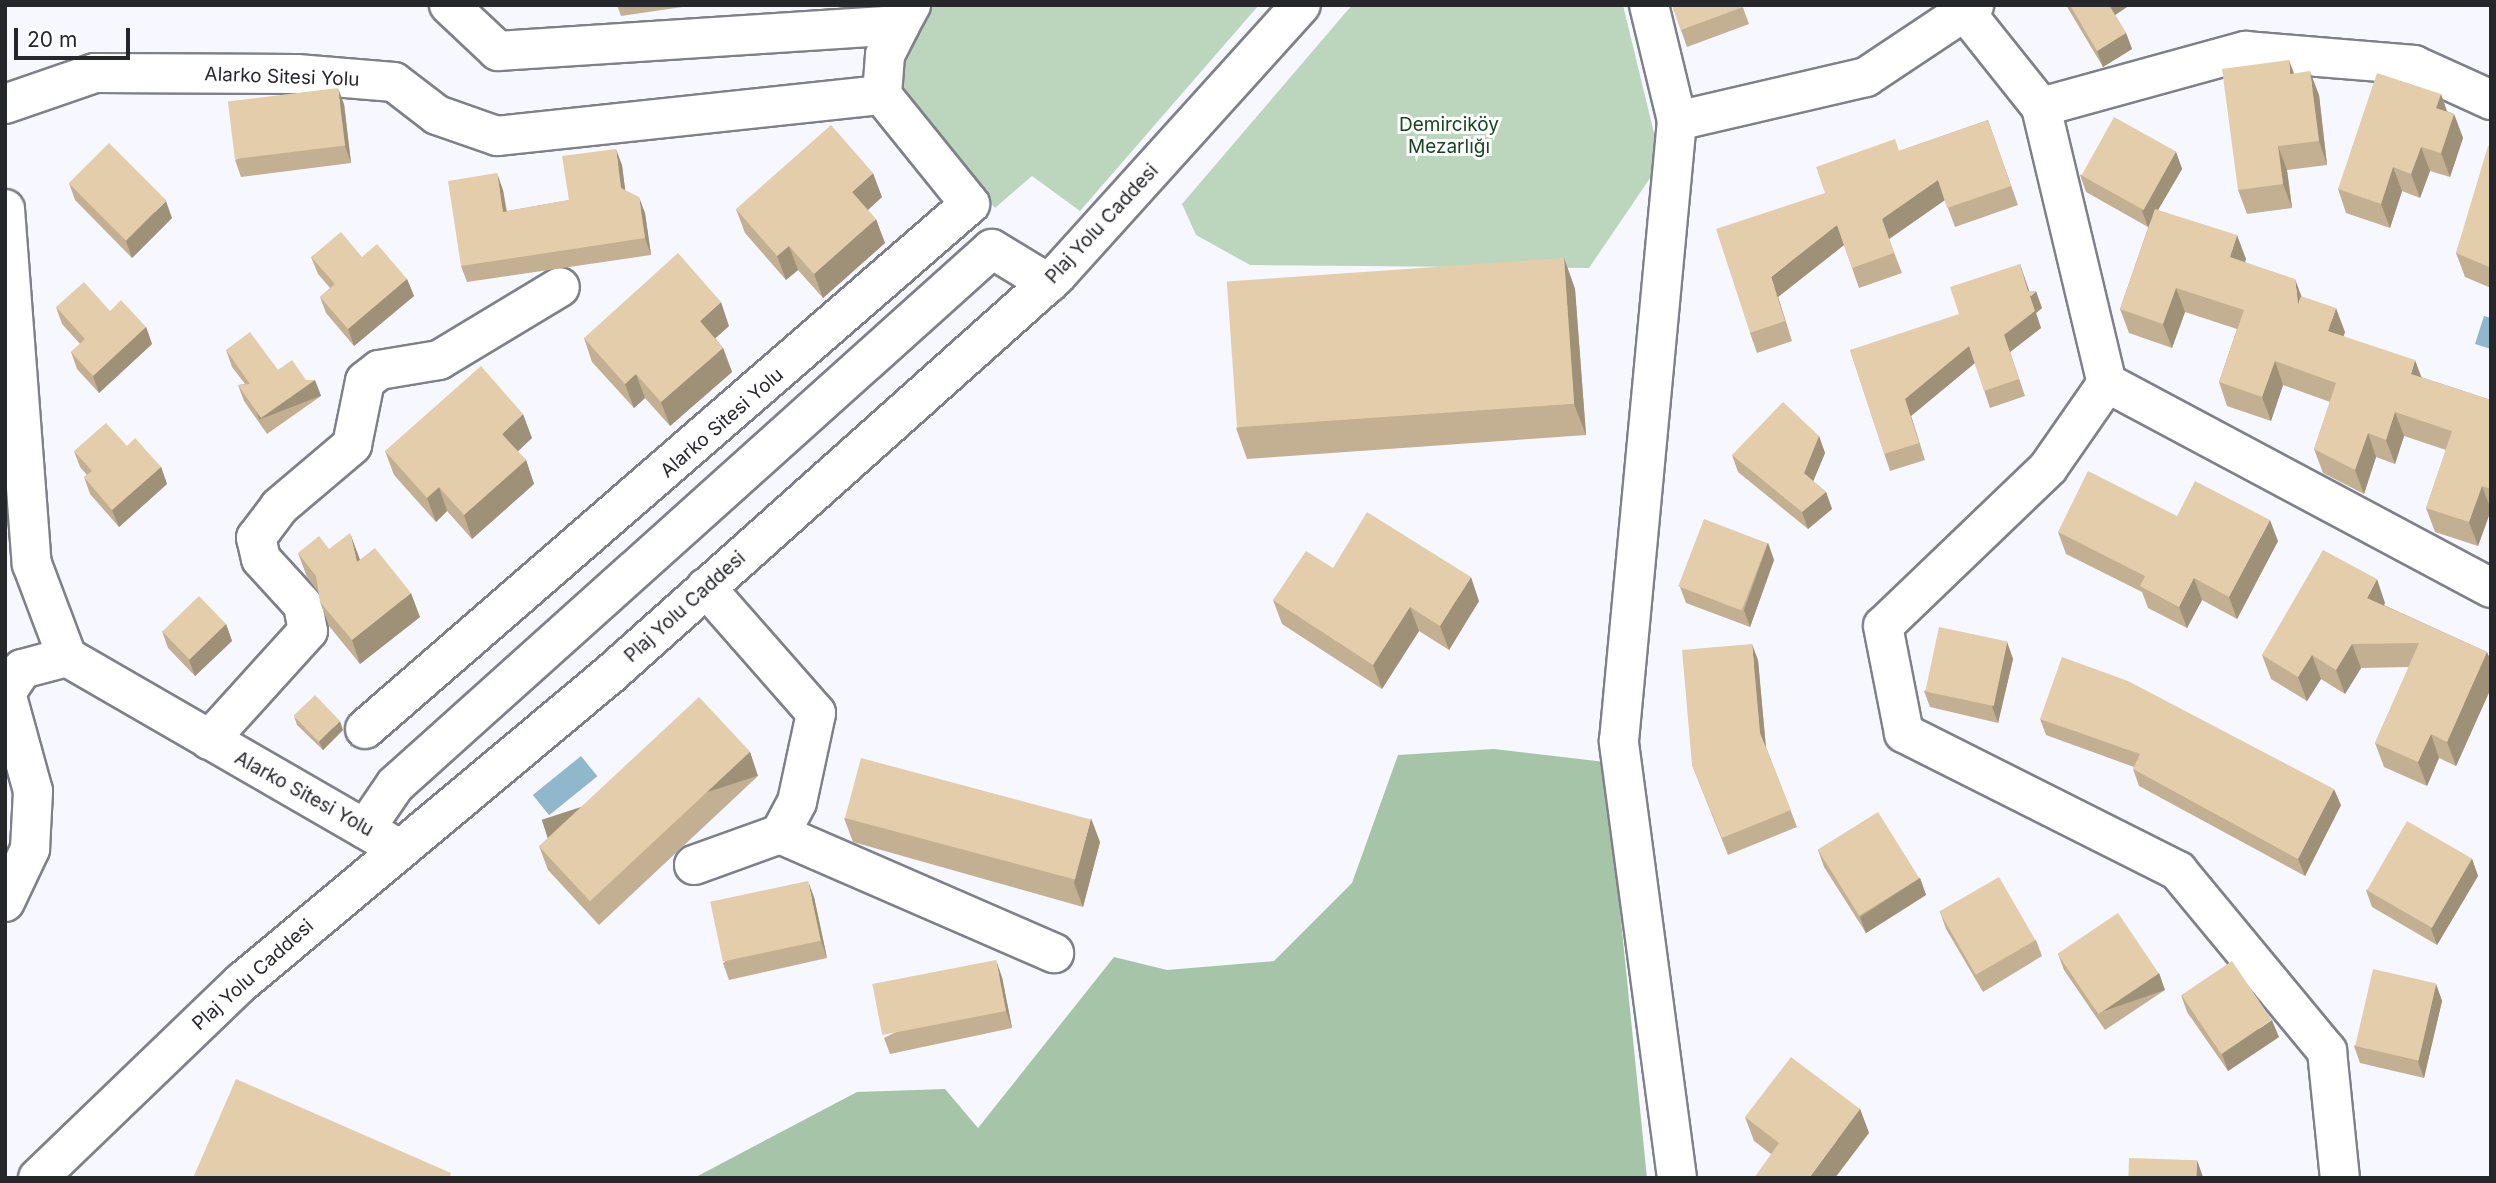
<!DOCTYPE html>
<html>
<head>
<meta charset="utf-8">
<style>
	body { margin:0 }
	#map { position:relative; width:2496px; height:1183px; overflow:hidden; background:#f7f8ff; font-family:Inter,sans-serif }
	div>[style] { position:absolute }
	.green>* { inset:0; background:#bcd6be }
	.forest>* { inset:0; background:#a5c4a8 }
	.water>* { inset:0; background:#91b7cd; transform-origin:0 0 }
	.roads { filter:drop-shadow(2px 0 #7f808a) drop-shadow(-2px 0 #7f808a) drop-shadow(0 2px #7f808a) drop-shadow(0 -2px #7f808a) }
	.minor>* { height:38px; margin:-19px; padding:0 19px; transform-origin:19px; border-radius:19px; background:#fff }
	.wall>* { inset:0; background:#c3b093 }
	.shaded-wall>* { inset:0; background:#9f9078; transform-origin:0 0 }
	.building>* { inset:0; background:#e3cdab; transform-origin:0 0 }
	span { translate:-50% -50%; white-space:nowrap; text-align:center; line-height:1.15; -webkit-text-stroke:6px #fff; paint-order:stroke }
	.street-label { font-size:19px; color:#26272b }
	.park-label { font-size:19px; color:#174620 }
	.frame { position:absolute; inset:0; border:7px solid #26272b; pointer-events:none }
	.scale { position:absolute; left:14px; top:28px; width:116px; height:32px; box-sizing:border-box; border:4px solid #26272b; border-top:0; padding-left:9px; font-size:21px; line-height:24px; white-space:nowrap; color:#26272b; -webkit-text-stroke:5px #fff; paint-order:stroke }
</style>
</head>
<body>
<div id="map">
	<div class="green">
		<div style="clip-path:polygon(932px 5px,1259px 5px,1080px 211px,1032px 176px,995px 208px,894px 89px)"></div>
		<div style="clip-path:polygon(1352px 5px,1623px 5px,1661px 162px,1589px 268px,1250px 265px,1196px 235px,1182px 204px)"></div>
	</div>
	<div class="forest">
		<div style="clip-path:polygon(1494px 749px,1605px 762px,1647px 1178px,694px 1178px,857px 1092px,945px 1089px,978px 1128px,1114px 957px,1167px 970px,1274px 961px,1352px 883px,1398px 755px)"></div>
	</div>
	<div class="water">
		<div style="clip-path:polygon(2484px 316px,2491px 318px,2491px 349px,2475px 344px)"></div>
		<div style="left:581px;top:756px;width:26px;height:62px;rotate:51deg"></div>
	</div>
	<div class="roads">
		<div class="minor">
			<div style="left:449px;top:5px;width:67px;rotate:43.2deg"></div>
			<div style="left:498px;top:51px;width:403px;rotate:-3.7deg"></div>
			<div style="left:900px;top:25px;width:23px;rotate:-61deg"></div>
			<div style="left:1649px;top:5px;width:119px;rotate:76.4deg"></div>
			<div style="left:1966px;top:13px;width:120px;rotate:51.4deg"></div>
			<div style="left:2041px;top:107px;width:212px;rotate:-15.4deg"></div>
			<div style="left:2245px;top:51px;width:170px;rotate:4.7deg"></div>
			<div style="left:2414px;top:65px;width:85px;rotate:24.4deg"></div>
			<div style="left:882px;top:95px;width:40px;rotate:-85.7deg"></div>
			<div style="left:885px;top:55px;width:34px;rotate:-63deg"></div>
			<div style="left:5px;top:104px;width:95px;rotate:-19deg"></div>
			<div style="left:95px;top:73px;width:202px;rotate:0.3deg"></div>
			<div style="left:297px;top:74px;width:97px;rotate:4.7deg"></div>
			<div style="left:394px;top:82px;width:54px;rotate:37.5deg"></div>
			<div style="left:437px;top:115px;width:64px;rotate:19.3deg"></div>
			<div style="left:497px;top:136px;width:387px;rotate:-6.1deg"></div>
			<div style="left:882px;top:95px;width:140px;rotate:51.1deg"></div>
			<div style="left:970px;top:204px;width:801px;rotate:139.05deg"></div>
			<div style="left:2041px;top:107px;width:284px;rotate:76.6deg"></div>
			<div style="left:2107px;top:383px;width:103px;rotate:124.8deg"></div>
			<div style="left:2048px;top:468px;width:228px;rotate:136.2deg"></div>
			<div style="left:1883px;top:626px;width:109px;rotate:78.9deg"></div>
			<div style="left:1904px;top:733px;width:307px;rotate:26.7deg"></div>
			<div style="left:2178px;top:871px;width:234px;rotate:50.4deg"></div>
			<div style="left:2327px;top:1051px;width:128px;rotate:84.2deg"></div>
			<div style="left:5px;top:209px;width:356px;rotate:85.7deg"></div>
			<div style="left:32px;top:564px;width:99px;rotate:69.4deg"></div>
			<div style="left:67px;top:657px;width:368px;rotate:30deg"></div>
			<div style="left:2107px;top:383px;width:435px;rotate:28.1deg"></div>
			<div style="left:209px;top:740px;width:147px;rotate:-47.8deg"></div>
			<div style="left:308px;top:631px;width:26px;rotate:-101deg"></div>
			<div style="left:303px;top:605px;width:62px;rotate:-132.4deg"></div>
			<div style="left:261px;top:559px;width:22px;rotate:-103deg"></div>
			<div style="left:256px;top:538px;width:39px;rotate:-53deg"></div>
			<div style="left:279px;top:507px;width:96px;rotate:-40.3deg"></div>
			<div style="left:352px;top:445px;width:65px;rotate:-78.5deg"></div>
			<div style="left:365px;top:381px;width:18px;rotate:-38deg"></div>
			<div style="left:379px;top:370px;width:61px;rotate:-9.5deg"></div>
			<div style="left:439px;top:360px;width:141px;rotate:-31.1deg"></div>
			<div style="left:365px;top:829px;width:53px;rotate:-55.7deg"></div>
			<div style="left:395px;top:785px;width:802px;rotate:-41.92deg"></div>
			<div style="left:992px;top:249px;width:66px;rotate:31.3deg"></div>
			<div style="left:780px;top:834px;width:299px;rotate:23.5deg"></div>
			<div style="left:694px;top:865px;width:91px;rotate:-19.8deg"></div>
			<div style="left:780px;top:834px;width:36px;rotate:-62deg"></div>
			<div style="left:797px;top:802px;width:91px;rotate:-77.9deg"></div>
			<div style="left:816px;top:713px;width:167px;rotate:-131.3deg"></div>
			<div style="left:5px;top:902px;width:59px;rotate:-64.7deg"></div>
			<div style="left:30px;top:849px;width:58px;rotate:-87deg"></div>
			<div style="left:33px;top:791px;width:102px;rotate:-105.4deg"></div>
			<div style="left:6px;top:693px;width:29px;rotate:-56deg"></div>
			<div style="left:22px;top:669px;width:47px;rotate:-14.9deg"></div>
			<div style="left:38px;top:1178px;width:283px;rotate:-43.9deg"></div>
			<div style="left:242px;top:982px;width:476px;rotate:-39.9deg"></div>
			<div style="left:607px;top:677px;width:602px;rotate:-41.77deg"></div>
			<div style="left:1056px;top:276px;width:365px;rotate:-47.9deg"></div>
			<div style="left:1677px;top:1178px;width:441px;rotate:-97.6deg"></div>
			<div style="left:1619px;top:741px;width:623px;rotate:-84.66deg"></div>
			<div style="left:1677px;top:121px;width:194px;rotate:-13.1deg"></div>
			<div style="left:1866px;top:77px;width:130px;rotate:-33.7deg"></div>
		</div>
	</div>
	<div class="wall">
		<div style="clip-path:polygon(617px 5px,696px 5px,621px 16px)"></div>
		<div style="clip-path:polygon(1672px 5px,1742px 5px,1749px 24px,1687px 47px)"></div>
		<div style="clip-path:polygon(2066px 5px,2130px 5px,2115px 15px,2126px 33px,2132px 49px,2103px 67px)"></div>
		<div style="clip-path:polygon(2294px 74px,2319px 95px,2327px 165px,2287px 170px,2292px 208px,2247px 214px,2238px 190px)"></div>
		<div style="clip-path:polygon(2441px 94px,2447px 111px,2454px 114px,2463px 138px,2450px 177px,2430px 171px,2420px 198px,2402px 191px,2390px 228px,2346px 213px,2338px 189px)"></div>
		<div style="clip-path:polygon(344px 104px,351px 163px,241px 177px,235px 160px)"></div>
		<div style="clip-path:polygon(1988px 120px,2018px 205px,1955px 227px,1945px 200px,1889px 239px,1902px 273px,1859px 288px,1844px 245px,1778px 297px,1792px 341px,1757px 353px,1750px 333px,1825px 193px,1899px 151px)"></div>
		<div style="clip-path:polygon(2491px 147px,2491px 288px,2465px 277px,2456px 253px)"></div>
		<div style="clip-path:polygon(2176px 152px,2182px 169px,2158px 210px,2246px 259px,2245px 262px,2301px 296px,2345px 332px,2343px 336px,2421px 377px,2491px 400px,2491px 510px,2478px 546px,2435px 532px,2426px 508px,2446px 450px,2404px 436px,2395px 464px,2376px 457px,2364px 494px,2323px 473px,2314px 449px,2330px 402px,2283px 385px,2271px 421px,2227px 406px,2219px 382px,2237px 329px,2185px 312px,2172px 348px,2129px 333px,2120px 309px,2149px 225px,2148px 227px,2086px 192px,2080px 175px)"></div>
		<div style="clip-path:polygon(622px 165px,625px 190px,645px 213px,651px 255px,467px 282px,461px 266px,503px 190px,507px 211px,569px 200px)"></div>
		<div style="clip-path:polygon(69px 183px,172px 218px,132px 258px,75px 200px)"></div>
		<div style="clip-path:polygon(882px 197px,868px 210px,885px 243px,823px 298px,798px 270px,786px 280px,745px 233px,736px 209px)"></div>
		<div style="clip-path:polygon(311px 257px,362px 257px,407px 279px,414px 296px,354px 346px,326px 313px,320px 297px,330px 288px,318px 274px)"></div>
		<div style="clip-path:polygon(1564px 258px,1575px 289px,1586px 435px,1247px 459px,1236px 428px)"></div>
		<div style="clip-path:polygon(56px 307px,110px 311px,146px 327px,152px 344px,99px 393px,77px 369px,71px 352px,80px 344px,62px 324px)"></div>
		<div style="clip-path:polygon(2042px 308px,2036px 313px,2041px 328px,2010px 352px,2025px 396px,1990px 408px,1975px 363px,1911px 416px,1925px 460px,1890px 471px,1850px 350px)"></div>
		<div style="clip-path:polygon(729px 326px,715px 338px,723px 348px,732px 372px,670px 426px,645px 398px,634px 408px,592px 362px,584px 338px)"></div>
		<div style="clip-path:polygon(226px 350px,306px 380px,321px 396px,267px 434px,244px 401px,238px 385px,245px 384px,232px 367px)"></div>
		<div style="clip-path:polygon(1819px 436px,1825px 453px,1813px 481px,1826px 492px,1832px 509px,1808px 529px,1738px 472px,1732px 455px)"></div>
		<div style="clip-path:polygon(532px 438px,517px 451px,526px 460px,534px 484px,472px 539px,447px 511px,436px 522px,394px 475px,385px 451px)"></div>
		<div style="clip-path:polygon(127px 446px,161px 467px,167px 484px,119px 527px,90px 494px,84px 477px,87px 475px,80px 467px,74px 451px)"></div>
		<div style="clip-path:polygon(2177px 516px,2278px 541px,2237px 619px,2202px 600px,2187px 628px,2148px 608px,2142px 592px,2066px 554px,2058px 532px)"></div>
		<div style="clip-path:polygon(1768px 543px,1774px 560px,1750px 627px,1686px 603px,1680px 587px)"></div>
		<div style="clip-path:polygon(329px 549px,359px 557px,360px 560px,420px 617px,360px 664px,329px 626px,320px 602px,319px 593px,307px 577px,298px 553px)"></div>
		<div style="clip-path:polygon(1333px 568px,1479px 601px,1449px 650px,1419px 631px,1382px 689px,1282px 624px,1273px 600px)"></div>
		<div style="clip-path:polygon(2385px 603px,2384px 605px,2487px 652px,2491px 662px,2491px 688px,2456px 766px,2439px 758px,2427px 786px,2384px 767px,2375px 743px,2409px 667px,2361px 668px,2345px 694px,2321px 679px,2307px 701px,2271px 679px,2262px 655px)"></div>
		<div style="clip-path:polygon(226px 624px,232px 641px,195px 676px,168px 648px,162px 631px)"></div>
		<div style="clip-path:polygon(2007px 642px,2013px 659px,1998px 723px,1930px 707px,1924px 691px)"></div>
		<div style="clip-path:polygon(1758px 660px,1766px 747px,1797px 827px,1728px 855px,1692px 765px)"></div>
		<div style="clip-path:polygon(294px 716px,343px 730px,323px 750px,297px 725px)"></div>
		<div style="clip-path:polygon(2040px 719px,2341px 805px,2305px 876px,2139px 786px,2133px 769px,2134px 767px,2046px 735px)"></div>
		<div style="clip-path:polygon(750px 752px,758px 776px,599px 925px,548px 870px,539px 846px)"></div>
		<div style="clip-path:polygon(844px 818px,1100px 842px,1083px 907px,853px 842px)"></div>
		<div style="clip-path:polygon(1818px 850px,1920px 878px,1926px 895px,1866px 933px,1824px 867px)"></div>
		<div style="clip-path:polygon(2472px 859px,2478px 876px,2437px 945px,2372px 907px,2366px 890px)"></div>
		<div style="clip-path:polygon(814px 897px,827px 958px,729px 980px,723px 963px)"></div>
		<div style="clip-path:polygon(1940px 912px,2036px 940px,2042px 956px,1983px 992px,1946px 929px)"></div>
		<div style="clip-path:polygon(2058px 954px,2159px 973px,2165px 990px,2105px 1030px,2064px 970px)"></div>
		<div style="clip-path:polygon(1002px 977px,1012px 1028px,890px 1054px,884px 1038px)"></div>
		<div style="clip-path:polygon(2436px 984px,2442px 1001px,2424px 1078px,2360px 1063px,2354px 1046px)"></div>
		<div style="clip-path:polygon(2181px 995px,2279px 1037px,2228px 1071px,2187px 1012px)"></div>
		<div style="clip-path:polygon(1860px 1109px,1869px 1133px,1771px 1154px,1754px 1141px,1745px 1117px)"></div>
	</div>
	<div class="shaded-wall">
		<div style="clip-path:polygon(2108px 5px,2130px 5px,2112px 17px)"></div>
		<div style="clip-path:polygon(2126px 33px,2132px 49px,2103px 67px,2097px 51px)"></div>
		<div style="clip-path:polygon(2289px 60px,2298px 84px,2290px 74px)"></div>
		<div style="clip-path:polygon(2310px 71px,2319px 95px,2327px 165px,2319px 141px)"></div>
		<div style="clip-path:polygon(338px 88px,344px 104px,351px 163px,345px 146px)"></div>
		<div style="clip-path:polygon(2441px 94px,2449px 118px,2436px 108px)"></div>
		<div style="clip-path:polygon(2454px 114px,2463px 138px,2450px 177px,2441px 153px)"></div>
		<div style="clip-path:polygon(2278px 146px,2287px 170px,2292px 208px,2283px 184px)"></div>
		<div style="clip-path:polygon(2421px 147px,2430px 171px,2420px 198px,2411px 174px)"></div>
		<div style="clip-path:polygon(616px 149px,622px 165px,627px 204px,621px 188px)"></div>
		<div style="clip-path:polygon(2176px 152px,2182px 169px,2148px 227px,2142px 211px)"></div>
		<div style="clip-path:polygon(2393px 167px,2402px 191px,2390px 228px,2381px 204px)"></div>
		<div style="clip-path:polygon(497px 173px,503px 190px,509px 229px,503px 212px)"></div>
		<div style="clip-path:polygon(873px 173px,882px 197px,861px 216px,852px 192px)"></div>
		<div style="clip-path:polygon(1938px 180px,1945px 200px,1889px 239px,1882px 219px)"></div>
		<div style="clip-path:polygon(639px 197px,645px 213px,651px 255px,645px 238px)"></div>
		<div style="clip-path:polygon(166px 201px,172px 218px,132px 258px,126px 241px)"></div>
		<div style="clip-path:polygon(876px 219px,885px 243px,823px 298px,814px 274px)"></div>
		<div style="clip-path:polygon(1837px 225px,1844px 245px,1778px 297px,1792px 341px,1771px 277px)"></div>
		<div style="clip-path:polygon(2237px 235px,2246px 259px,2238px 281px,2230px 257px)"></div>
		<div style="clip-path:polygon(789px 246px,798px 270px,786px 280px,777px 256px)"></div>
		<div style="clip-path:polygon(1564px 258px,1575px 289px,1586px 435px,1574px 404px)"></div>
		<div style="clip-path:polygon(2020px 264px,2031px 296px,2036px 291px,2042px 308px,2036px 313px,2041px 328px,2010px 352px,2025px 396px,2004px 335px)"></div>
		<div style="clip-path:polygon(407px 279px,414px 296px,354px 346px,348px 329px)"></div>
		<div style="clip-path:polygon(2295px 279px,2304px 303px,2298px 304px)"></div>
		<div style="clip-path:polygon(2176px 288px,2185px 312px,2172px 348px,2163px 324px)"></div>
		<div style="clip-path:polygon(721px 302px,729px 326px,708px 345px,700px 321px)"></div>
		<div style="clip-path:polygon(2336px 308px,2345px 332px,2337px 355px,2328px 331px)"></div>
		<div style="clip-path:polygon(146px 327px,152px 344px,99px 393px,93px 376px)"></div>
		<div style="clip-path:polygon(1969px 346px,1975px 363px,1911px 416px,1925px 460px,1905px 399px)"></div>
		<div style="clip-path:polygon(723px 348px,732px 372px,670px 426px,661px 402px)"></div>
		<div style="clip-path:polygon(2415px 360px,2424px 384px,2411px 374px)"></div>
		<div style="clip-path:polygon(2275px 361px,2283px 385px,2271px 421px,2262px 397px)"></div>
		<div style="clip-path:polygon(636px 374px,645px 398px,634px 408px,625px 384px)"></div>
		<div style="left:315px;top:380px;width:17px;height:66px;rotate:69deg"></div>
		<div style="clip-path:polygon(2395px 412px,2404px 436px,2395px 464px,2386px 440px)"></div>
		<div style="clip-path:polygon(523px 414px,532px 438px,511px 458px,502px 434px)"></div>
		<div style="clip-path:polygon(2368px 433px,2376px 457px,2364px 494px,2355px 470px)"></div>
		<div style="clip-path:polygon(1819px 436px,1825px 453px,1810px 489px,1804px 473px)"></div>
		<div style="clip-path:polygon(526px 460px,534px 484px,472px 539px,464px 515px)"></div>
		<div style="clip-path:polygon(161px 467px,167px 484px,119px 527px,112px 510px)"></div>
		<div style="clip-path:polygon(2482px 486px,2491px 510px,2478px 546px,2469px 522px)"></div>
		<div style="clip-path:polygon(439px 487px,447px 511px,436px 522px,427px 498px)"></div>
		<div style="clip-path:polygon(1826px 492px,1832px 509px,1808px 529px,1802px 512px)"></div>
		<div style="clip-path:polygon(2270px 520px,2278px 541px,2237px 619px,2229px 597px)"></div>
		<div style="clip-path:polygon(350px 533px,359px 557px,366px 586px,357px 562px)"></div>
		<div style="clip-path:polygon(1768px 543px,1774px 560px,1750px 627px,1744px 610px)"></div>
		<div style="clip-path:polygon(1471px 577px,1479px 601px,1449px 650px,1440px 626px)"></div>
		<div style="clip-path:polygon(2194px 578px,2202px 600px,2187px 628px,2179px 607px)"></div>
		<div style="clip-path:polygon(2377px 579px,2385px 603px,2376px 622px,2367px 598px)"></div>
		<div style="clip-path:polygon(411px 593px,420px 617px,360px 664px,352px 640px)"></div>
		<div style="clip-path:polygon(1410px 607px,1419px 631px,1382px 689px,1373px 665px)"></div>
		<div style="clip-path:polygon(226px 624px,232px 641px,195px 676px,189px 660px)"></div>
		<div style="clip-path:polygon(2007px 642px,2013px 659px,1998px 723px,1992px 706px)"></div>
		<div style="clip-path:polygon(1752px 644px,1758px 660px,1766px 749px,1760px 733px)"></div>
		<div style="clip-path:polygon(2352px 644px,2361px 668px,2345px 694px,2336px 670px)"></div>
		<div style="clip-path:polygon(2487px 652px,2491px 662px,2491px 688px,2456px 766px,2447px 742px)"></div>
		<div style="clip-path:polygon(2312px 655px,2321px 679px,2307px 701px,2298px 677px)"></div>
		<div style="clip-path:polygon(340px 721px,343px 730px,323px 750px,319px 742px)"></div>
		<div style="clip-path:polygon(2431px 734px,2439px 758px,2427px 786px,2418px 762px)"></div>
		<div style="left:750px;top:752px;width:25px;height:219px;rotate:72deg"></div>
		<div style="clip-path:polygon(2334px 789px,2341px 805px,2305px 876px,2298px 859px)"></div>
		<div style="clip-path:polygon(1091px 818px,1100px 842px,1083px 907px,1074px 883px)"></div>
		<div style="clip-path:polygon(2472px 859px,2478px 876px,2437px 945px,2431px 929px)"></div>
		<div style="clip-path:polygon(1920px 878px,1926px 895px,1866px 933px,1860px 917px)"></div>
		<div style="clip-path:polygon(808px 881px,814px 897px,827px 958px,821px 941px)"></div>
		<div style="clip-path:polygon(996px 960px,1002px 977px,1012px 1028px,1006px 1011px)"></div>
		<div style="left:2159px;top:973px;width:18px;height:72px;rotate:71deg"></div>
		<div style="clip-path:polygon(2436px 984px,2442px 1001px,2424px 1078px,2418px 1062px)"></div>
		<div style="clip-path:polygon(2272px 1020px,2279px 1037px,2228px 1071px,2222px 1054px)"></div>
		<div style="clip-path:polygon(1860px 1109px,1869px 1133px,1835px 1178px,1809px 1178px)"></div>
		<div style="clip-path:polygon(2197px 1160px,2203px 1177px,2203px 1178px,2196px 1178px)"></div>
	</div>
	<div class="building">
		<div style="clip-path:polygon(1672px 5px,1742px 5px,1743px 7px,1681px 30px)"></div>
		<div style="clip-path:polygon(2070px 5px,2109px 5px,2126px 33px,2097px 51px)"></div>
		<div style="clip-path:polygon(2289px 60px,2290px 74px,2310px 71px,2319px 141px,2278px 146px,2283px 184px,2238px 190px,2222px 69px)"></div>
		<div style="clip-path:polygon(2377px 73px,2441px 94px,2436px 108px,2454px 114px,2441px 153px,2421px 147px,2411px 174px,2393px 167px,2381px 204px,2338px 189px)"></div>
		<div style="left:338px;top:88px;width:58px;height:111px;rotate:83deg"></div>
		<div style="left:2114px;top:117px;width:71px;height:67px;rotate:29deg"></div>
		<div style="clip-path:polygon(1988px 120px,2011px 186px,1947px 208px,1938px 180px,1882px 219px,1894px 253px,1852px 268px,1837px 225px,1771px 277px,1785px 321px,1750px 333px,1716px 229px,1825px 193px,1816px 167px,1895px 139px,1899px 151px)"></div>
		<div style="clip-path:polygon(831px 125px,873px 173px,852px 192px,876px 219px,814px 274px,789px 246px,777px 256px,736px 209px)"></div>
		<div style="left:109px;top:143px;width:81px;height:57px;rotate:45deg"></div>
		<div style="clip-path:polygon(2488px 146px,2491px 147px,2491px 264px,2489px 267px,2456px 253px)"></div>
		<div style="clip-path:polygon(616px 149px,621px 188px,639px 197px,645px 238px,461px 266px,448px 181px,497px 173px,503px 212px,569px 200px,562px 156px)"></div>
		<div style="clip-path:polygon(2155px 209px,2237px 235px,2230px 257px,2295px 279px,2298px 304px,2301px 296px,2336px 308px,2328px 331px,2415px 360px,2411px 374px,2491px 400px,2491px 489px,2482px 486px,2469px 522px,2426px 508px,2452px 431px,2395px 412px,2386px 440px,2368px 433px,2355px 470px,2314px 449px,2336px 383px,2275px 361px,2262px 397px,2219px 382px,2244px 310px,2176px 288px,2163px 324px,2120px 309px)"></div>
		<div style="clip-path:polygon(341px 232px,362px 257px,377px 244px,407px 279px,348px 329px,320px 297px,335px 284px,311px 257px)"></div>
		<div style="clip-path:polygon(678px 253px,721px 302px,700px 321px,723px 348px,661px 402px,636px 374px,625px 384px,584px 338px)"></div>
		<div style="left:1564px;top:258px;width:146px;height:338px;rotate:86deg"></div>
		<div style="clip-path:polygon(2020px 264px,2028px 291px,2036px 291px,2030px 296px,2035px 311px,2004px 335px,2019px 379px,1984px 391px,1969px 346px,1905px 399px,1919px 443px,1884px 454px,1850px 350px,1959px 314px,1950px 287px)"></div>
		<div style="clip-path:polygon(84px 282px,110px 311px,121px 300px,146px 327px,93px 376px,71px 352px,85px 339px,56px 307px)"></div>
		<div style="clip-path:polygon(250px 332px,278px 370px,292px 360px,306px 380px,315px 380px,261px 418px,238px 385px,250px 384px,226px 350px)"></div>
		<div style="clip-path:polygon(481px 366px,523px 414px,502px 434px,526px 460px,464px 515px,439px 487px,427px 498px,385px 451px)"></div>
		<div style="clip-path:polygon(1783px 402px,1819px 436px,1804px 473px,1826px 492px,1802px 512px,1732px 455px)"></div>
		<div style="clip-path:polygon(106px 423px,127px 446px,135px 438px,161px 467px,112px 510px,84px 477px,92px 471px,74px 451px)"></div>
		<div style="clip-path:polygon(2088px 471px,2177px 516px,2195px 481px,2270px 520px,2229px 597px,2194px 578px,2179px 607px,2140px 586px,2145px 576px,2058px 532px)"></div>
		<div style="clip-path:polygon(1367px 512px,1471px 577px,1440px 626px,1410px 607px,1373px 665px,1273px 600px,1306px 551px,1333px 568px)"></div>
		<div style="left:1704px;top:519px;width:68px;height:72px;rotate:21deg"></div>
		<div style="clip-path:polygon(350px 533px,357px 562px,375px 548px,411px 593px,352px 640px,320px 602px,316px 576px,298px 553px,319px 536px,329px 549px)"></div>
		<div style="clip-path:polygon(2323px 550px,2377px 579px,2367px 598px,2487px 652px,2447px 742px,2431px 734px,2418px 762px,2375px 743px,2419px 643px,2352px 644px,2336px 670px,2312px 655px,2298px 677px,2262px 655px)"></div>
		<div style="left:199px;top:596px;width:39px;height:51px;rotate:46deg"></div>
		<div style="left:1939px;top:627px;width:70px;height:66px;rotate:12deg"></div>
		<div style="clip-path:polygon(1752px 644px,1760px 733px,1791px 810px,1722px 838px,1692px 765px,1682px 650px)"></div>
		<div style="clip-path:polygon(2062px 657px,2128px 681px,2334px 789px,2298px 859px,2133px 769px,2140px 754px,2040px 719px)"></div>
		<div style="left:315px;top:695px;width:36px;height:30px;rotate:46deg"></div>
		<div style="left:699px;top:697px;width:75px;height:219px;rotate:47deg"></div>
		<div style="left:861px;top:758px;width:238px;height:62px;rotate:15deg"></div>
		<div style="left:1878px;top:812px;width:78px;height:71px;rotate:58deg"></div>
		<div style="left:2407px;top:821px;width:75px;height:80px;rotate:30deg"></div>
		<div style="left:1999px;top:877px;width:73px;height:69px;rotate:60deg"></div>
		<div style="left:808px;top:881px;width:61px;height:100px;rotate:78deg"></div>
		<div style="left:2118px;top:913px;width:73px;height:73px;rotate:56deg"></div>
		<div style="left:996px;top:960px;width:52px;height:126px;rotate:79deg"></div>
		<div style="left:2232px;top:961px;width:71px;height:61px;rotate:56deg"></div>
		<div style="left:2373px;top:969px;width:65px;height:79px;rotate:13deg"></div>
		<div style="clip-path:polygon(1791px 1057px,1860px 1109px,1809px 1178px,1754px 1178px,1779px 1143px,1745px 1117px)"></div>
		<div style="clip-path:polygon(236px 1079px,451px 1173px,449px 1178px,193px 1178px)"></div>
		<div style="left:2129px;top:1158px;width:68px;height:20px;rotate:2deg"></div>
	</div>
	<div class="street-label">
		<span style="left:282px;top:77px;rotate:2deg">Alarko Sitesi Yolu</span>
		<span style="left:1102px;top:224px;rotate:-47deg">Plaj Yolu Caddesi</span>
		<span style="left:722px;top:423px;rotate:-41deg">Alarko Sitesi Yolu</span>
		<span style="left:685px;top:607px;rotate:-42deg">Plaj Yolu Caddesi</span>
		<span style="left:304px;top:794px;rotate:29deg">Alarko Sitesi Yolu</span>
		<span style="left:253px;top:975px;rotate:-42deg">Plaj Yolu Caddesi</span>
	</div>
	<div class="park-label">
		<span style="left:1449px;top:136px">Demirciköy<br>Mezarlığı</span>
	</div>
	<div class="frame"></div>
	<div class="scale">20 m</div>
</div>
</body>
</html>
